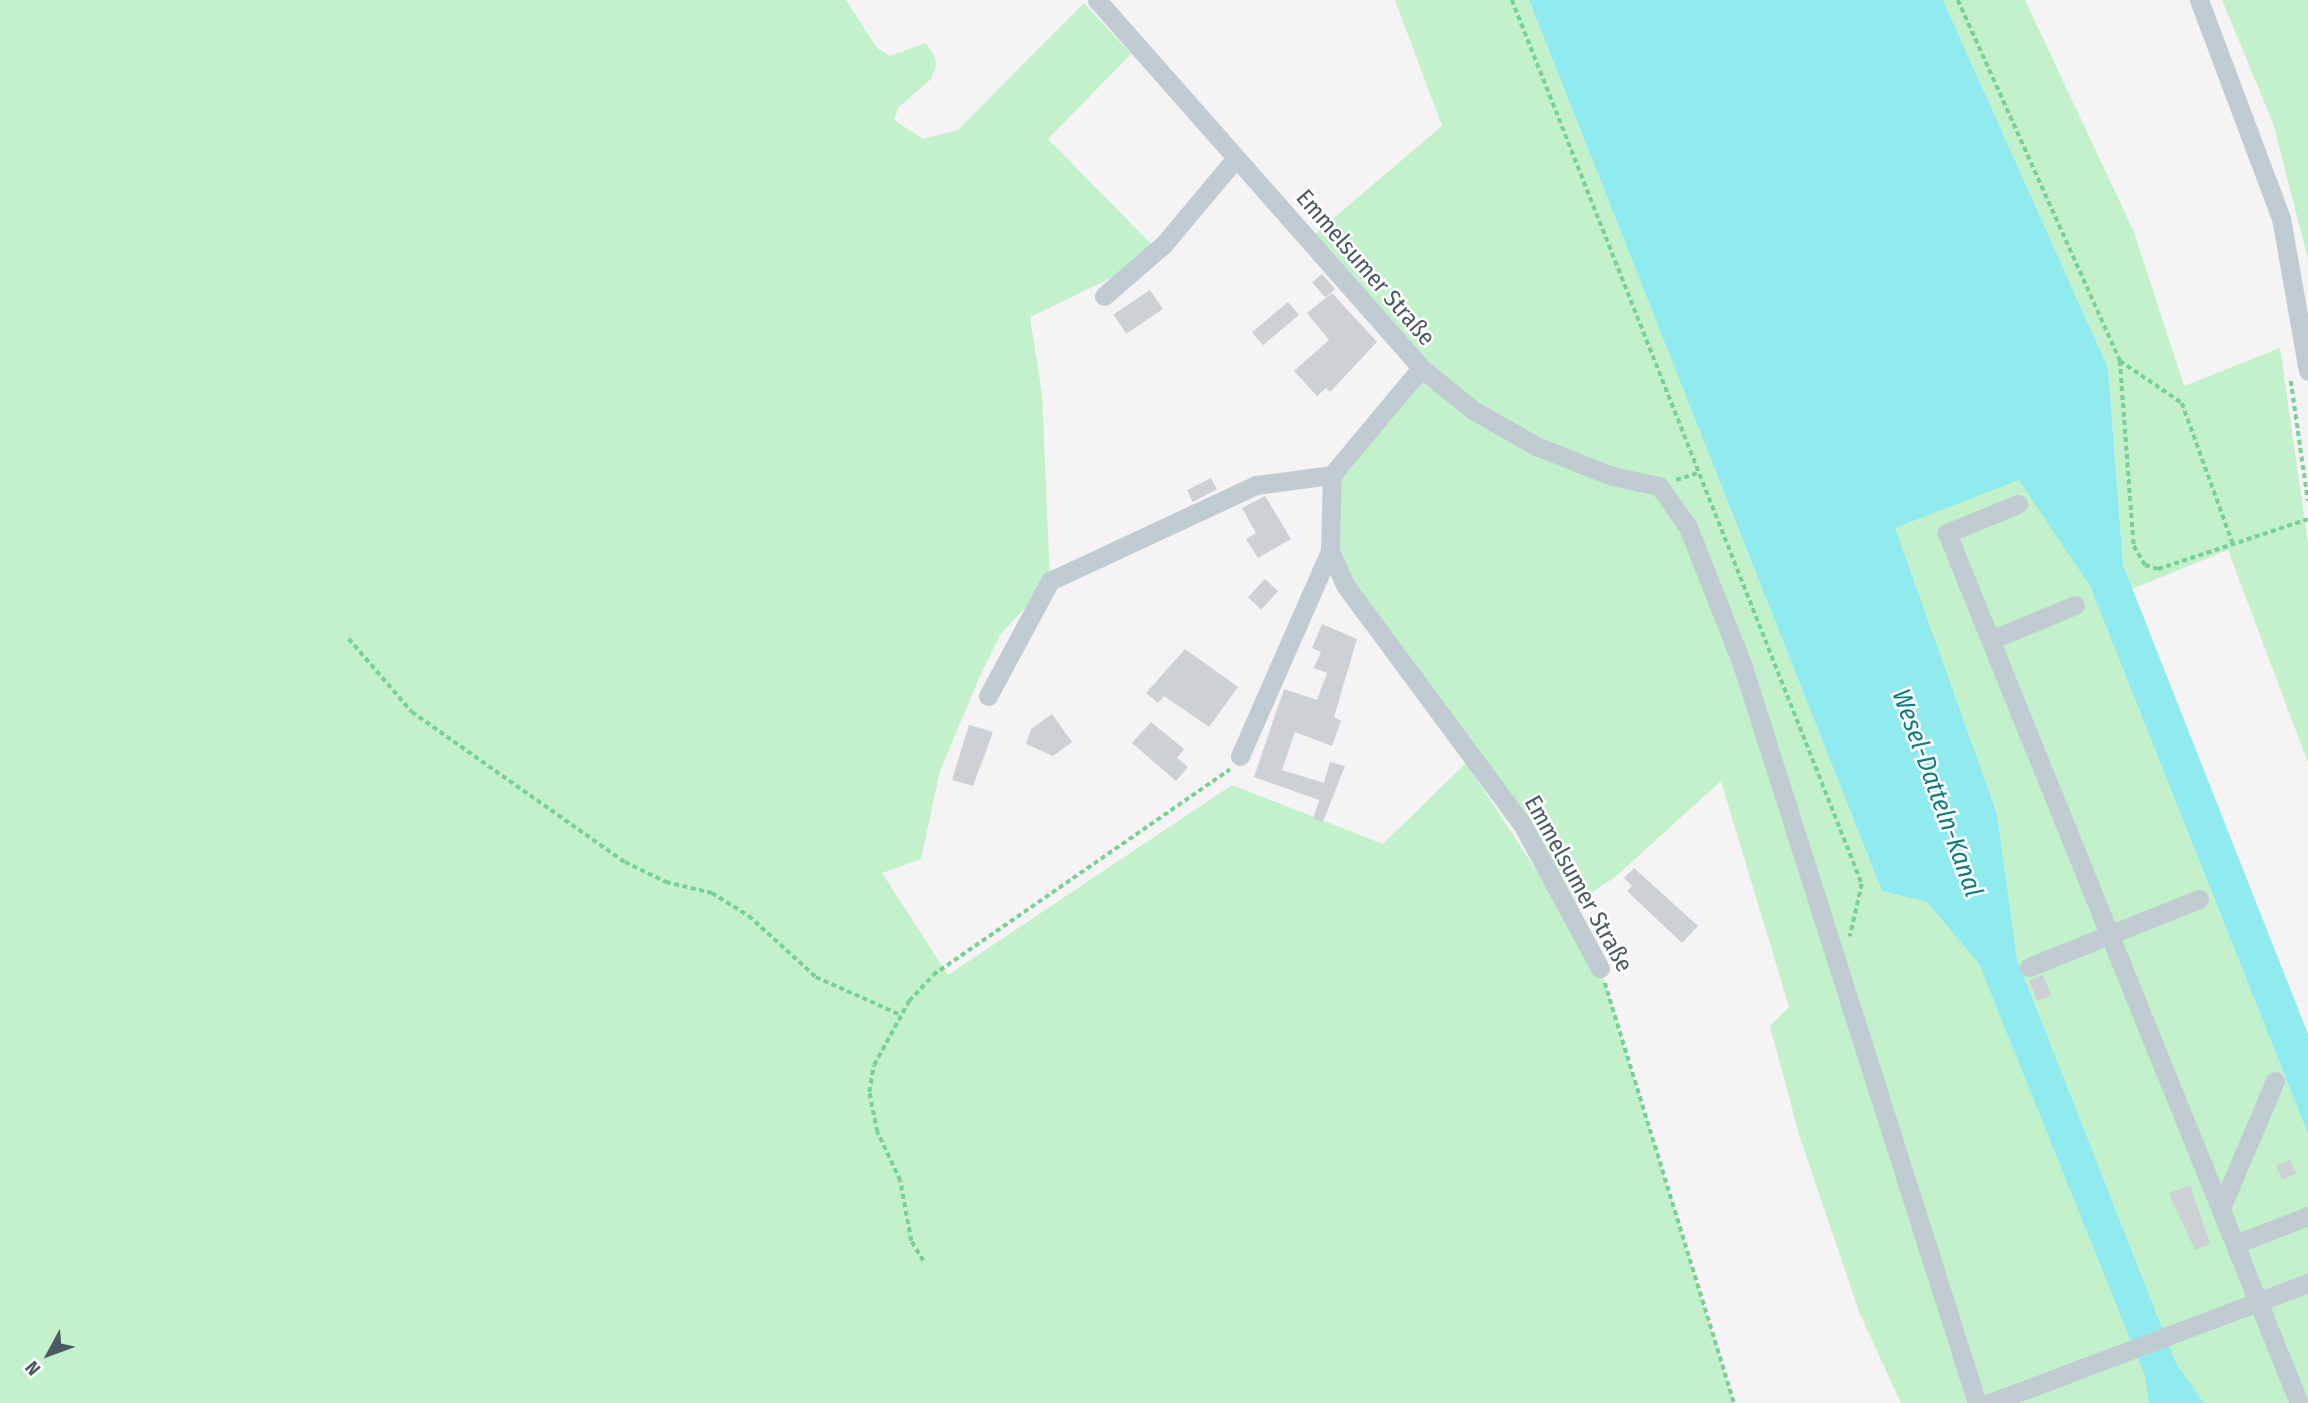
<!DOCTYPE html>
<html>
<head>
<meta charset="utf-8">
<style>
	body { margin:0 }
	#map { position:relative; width:2308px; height:1403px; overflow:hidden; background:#f5f3f3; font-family:"Fira Sans Condensed",sans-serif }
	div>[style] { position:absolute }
	.green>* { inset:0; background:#c2f1cc }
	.water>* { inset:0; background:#8febee }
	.building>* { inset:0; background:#cdd1d5; transform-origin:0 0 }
	.path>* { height:3.5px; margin-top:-1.75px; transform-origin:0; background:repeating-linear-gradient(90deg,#79d096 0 5px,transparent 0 8.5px) }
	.minor>* { height:19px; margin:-9.5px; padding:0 9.5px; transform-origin:9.5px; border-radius:9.5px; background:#c0ccd2 }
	span { translate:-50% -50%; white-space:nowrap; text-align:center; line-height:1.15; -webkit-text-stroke:5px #fff; paint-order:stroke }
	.street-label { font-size:24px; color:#4a5a61 }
	.water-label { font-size:26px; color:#0c7e82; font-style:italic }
	.north { position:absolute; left:14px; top:1319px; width:70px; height:70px; -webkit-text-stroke:5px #fff; paint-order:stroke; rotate:229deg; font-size:19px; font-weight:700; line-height:28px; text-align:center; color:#4a5a61 }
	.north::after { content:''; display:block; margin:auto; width:24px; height:32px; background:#4a5a61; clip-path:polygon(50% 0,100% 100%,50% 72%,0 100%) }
</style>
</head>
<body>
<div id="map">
	<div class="green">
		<div style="clip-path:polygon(0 0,846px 0,877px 48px,890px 56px,926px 43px,932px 52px,937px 64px,931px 79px,899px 107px,894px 120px,923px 139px,958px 130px,1084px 3px,1131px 54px,1048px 139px,1154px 247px,1136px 266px,1030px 317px,1042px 394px,1050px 581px,1000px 635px,980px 676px,940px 771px,921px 859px,882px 873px,948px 975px,1232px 785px,1383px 844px,1466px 763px,1600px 968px,1734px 1403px,0 1403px)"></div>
		<div style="clip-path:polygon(1395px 0,1529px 0,1882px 891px,1927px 902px,1979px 964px,2146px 1377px,2149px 1403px,1901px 1403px,1860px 1314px,1800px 1138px,1770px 1026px,1789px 1007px,1721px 781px,1614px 878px,1576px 902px,1534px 832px,1355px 586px,1340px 556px,1342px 477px,1432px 369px,1315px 234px,1442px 126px)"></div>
		<div style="clip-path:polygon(1943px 0,2025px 0,2134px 232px,2184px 386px,2280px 348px,2308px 543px,2308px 763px,2228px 550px,2132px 589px,2123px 565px,2108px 368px)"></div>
		<div style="clip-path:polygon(2222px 0,2308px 0,2308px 259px,2273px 123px)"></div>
		<div style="clip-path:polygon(2019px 479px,2090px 586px,2308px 1134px,2308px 1403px,2204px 1403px,2176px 1363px,2017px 959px,1997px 814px,1894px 528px)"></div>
	</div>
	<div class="water">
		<div style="clip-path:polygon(1529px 0,1943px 0,2108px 368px,2123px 565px,2308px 1034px,2308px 1134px,2090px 586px,2019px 480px,1895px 528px,1997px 814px,2017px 959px,2176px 1363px,2204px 1403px,2149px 1403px,2145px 1376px,1979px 964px,1927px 902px,1882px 891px)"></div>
	</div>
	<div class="building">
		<div style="left:1322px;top:274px;width:20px;height:13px;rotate:49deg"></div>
		<div style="left:1150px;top:290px;width:23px;height:44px;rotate:56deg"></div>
		<div style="clip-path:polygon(1332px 293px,1377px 342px,1330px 392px,1326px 388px,1317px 396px,1294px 371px,1329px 340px,1307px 313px)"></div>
		<div style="left:1288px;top:302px;width:17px;height:47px;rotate:50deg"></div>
		<div style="left:1211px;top:478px;width:13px;height:27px;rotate:63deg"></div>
		<div style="clip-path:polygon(1265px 496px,1291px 539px,1258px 558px,1246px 539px,1256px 533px,1242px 508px)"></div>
		<div style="left:1265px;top:579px;width:18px;height:25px;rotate:43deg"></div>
		<div style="clip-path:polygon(1322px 624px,1357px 639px,1334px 717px,1341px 721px,1332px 746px,1295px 732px,1282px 770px,1324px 783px,1330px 762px,1345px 766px,1323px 822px,1313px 819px,1319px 800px,1254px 777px,1284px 689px,1317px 700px,1327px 673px,1314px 668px,1321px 652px,1312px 648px)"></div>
		<div style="clip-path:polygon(1185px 649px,1238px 687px,1209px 727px,1164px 696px,1158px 703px,1146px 693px)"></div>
		<div style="clip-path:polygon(1052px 714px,1072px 742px,1053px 756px,1026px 744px,1031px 729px)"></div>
		<div style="clip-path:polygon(1151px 722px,1184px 749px,1177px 758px,1188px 767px,1176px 781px,1132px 743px)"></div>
		<div style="clip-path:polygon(969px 725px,993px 732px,973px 786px,952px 780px)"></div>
		<div style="clip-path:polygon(1634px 868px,1698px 926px,1682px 943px,1627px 891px,1632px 886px,1624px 878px)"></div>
		<div style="left:2043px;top:975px;width:22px;height:15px;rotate:68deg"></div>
		<div style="left:2290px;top:1160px;width:15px;height:15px;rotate:67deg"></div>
		<div style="clip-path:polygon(2190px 1185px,2210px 1244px,2195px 1250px,2169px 1193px)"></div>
	</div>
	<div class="path">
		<div style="left:1512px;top:0;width:951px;rotate:68.4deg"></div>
		<div style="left:1862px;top:884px;width:54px;rotate:102.8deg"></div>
		<div style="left:1958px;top:0;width:396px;rotate:65.8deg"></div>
		<div style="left:2120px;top:361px;width:186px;rotate:85.7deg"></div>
		<div style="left:2134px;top:546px;width:22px;rotate:60deg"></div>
		<div style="left:2145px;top:565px;width:14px;rotate:17deg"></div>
		<div style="left:2158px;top:569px;width:158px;rotate:-18.4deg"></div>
		<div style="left:2120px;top:361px;width:75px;rotate:34.1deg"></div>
		<div style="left:2182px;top:403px;width:150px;rotate:70.1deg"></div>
		<div style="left:2291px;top:381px;width:121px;rotate:81.9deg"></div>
		<div style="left:1676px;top:480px;width:23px;rotate:-18deg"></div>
		<div style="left:349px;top:639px;width:96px;rotate:49.2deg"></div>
		<div style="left:412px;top:712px;width:261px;rotate:35.2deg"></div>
		<div style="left:625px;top:862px;width:46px;rotate:26deg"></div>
		<div style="left:666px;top:882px;width:47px;rotate:13.4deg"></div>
		<div style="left:712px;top:893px;width:44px;rotate:31.9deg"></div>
		<div style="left:749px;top:916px;width:91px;rotate:42.3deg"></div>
		<div style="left:816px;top:977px;width:93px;rotate:24.1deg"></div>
		<div style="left:1605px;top:983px;width:439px;rotate:72.9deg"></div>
		<div style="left:923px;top:1261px;width:23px;rotate:-121deg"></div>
		<div style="left:911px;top:1241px;width:61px;rotate:-100.4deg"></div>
		<div style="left:900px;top:1181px;width:54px;rotate:-115.1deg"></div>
		<div style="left:877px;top:1132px;width:41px;rotate:-101.3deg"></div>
		<div style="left:869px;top:1092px;width:27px;rotate:-80deg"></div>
		<div style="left:874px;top:1065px;width:73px;rotate:-61.3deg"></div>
		<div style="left:909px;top:1001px;width:35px;rotate:-47deg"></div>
		<div style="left:933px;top:975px;width:361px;rotate:-34.7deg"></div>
	</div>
	<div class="minor">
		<div style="left:1097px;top:0;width:490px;rotate:48.6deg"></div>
		<div style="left:1421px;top:368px;width:67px;rotate:38.9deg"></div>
		<div style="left:1473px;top:410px;width:73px;rotate:29.7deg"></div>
		<div style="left:1536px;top:446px;width:82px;rotate:21.5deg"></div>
		<div style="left:1612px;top:476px;width:48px;rotate:12deg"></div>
		<div style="left:1659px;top:486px;width:50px;rotate:54.7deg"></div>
		<div style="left:1688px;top:527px;width:147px;rotate:68.5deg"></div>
		<div style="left:1742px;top:664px;width:775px;rotate:72.36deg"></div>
		<div style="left:2199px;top:0;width:233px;rotate:69.4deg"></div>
		<div style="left:2281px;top:218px;width:155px;rotate:80deg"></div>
		<div style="left:1104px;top:296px;width:79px;rotate:-40.9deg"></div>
		<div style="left:1164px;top:244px;width:111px;rotate:-50.1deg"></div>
		<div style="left:1421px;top:368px;width:139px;rotate:129.8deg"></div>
		<div style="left:1332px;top:475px;width:76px;rotate:91.5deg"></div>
		<div style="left:1330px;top:551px;width:37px;rotate:66deg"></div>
		<div style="left:1345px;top:585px;width:297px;rotate:53.5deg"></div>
		<div style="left:1522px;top:824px;width:164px;rotate:61.6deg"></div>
		<div style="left:2018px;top:504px;width:77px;rotate:157.8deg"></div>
		<div style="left:1947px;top:533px;width:939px;rotate:67.97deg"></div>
		<div style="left:1991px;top:640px;width:91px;rotate:-22.6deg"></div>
		<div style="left:988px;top:696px;width:131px;rotate:-61.7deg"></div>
		<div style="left:1050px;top:581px;width:227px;rotate:-25deg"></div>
		<div style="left:1256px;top:485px;width:77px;rotate:-7.5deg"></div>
		<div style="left:1240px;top:756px;width:224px;rotate:-66.3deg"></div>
		<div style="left:2029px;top:967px;width:183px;rotate:-21.8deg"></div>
		<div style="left:2221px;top:1208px;width:138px;rotate:-67deg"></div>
		<div style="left:2236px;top:1244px;width:77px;rotate:-21.3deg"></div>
		<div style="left:1990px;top:1403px;width:340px;rotate:-20.7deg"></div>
	</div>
	<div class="street-label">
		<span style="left:1365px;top:268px;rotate:49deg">Emmelsumer Straße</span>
		<span style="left:1578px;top:884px;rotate:61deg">Emmelsumer Straße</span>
	</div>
	<div class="water-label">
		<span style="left:1937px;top:793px;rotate:70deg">Wesel-Datteln-Kanal</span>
	</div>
	<div class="north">N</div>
</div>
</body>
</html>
